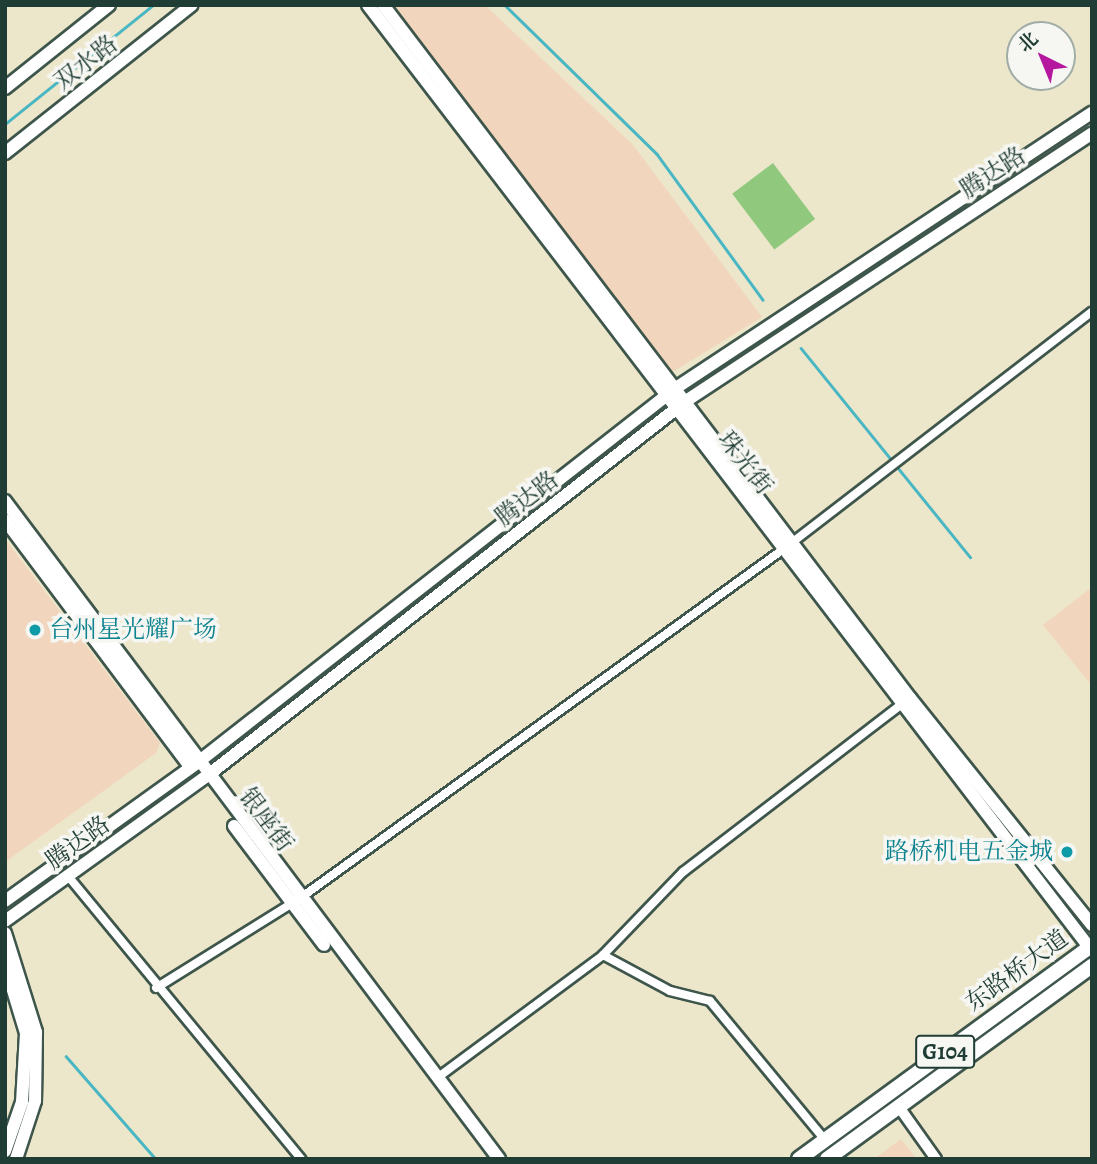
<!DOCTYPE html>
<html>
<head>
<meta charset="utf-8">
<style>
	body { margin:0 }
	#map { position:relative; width:1097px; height:1164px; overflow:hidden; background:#ece6cb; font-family:Alegreya,"Noto Serif SC",serif }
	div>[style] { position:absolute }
	.built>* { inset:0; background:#f1d5bc }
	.green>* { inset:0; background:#90c97d; transform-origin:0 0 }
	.stream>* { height:2.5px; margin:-1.25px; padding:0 1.25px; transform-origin:1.25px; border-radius:1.25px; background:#49b7c3 }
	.roads { filter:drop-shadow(2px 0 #3e564b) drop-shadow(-2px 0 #3e564b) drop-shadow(0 2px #3e564b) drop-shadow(0 -2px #3e564b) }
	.minor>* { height:8px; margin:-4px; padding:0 4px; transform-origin:4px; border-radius:4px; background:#fff }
	.tertiary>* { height:10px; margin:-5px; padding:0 5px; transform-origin:5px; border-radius:5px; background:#fff }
	.secondary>* { height:12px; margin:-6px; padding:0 6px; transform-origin:6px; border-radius:6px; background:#fff }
	.primary>* { height:14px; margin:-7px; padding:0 7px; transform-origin:7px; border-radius:7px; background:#fff }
	.dots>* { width:19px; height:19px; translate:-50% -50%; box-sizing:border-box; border:4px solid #f6f6f2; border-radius:50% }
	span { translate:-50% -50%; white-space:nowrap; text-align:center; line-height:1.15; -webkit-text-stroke:7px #f6f6f2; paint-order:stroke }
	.shield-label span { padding:2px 5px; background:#f6f6f2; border:2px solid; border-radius:5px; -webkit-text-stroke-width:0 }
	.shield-label { font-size:23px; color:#1f3d34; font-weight:700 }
	.street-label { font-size:24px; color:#1f3d34 }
	.culture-label { font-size:24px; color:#0d838f }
	.left { translate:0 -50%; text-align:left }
	.right { translate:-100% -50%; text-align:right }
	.frame { position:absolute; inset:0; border:7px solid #1f3d34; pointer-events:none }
	.north { position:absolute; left:1006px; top:21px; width:70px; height:70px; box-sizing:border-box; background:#f6f6f2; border:2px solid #a0aca6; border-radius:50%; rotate:317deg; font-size:19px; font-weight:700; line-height:28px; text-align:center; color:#1f3d34 }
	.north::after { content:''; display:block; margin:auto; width:24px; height:32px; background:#b5179e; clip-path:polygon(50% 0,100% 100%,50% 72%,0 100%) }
</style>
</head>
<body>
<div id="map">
	<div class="built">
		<div style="clip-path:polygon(389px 5px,485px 5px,633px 145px,762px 317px,666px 376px)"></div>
		<div style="clip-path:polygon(5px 539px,160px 743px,156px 753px,5px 862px)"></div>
		<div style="clip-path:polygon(1092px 587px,1092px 686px,1043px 625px)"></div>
		<div style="clip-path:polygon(901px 1139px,917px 1159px,874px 1159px)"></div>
	</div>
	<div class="green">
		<div style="left:773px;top:163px;width:70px;height:51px;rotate:53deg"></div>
	</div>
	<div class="stream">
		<div style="left:505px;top:5px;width:213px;rotate:44.4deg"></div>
		<div style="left:657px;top:154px;width:180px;rotate:54deg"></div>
		<div style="left:5px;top:124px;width:190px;rotate:-38.8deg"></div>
		<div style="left:801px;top:348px;width:269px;rotate:51deg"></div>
		<div style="left:66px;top:1056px;width:137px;rotate:48.9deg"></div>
	</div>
	<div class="roads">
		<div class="minor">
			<div style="left:68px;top:876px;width:367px;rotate:50.5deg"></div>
			<div style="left:603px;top:955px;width:76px;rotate:28.2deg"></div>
			<div style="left:670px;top:991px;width:41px;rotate:14deg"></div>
			<div style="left:710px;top:1001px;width:180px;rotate:50.4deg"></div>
			<div style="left:156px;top:988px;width:168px;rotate:-31.9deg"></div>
			<div style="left:299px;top:899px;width:599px;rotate:-35.84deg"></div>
			<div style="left:785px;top:548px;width:387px;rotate:-37.6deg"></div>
			<div style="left:437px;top:1078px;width:207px;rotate:-36.5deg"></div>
			<div style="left:603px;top:955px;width:115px;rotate:-46.1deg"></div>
			<div style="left:683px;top:872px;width:276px;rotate:-37.5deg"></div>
		</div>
		<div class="tertiary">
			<div style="left:899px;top:1107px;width:64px;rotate:54.6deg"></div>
		</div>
		<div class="secondary">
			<div style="left:368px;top:5px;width:1186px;rotate:52.57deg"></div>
			<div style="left:383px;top:5px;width:871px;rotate:52.75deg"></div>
			<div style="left:910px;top:698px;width:291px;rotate:51.3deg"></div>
			<div style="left:5px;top:88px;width:133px;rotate:-38.6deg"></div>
			<div style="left:5px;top:153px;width:238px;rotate:-38.4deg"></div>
			<div style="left:5px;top:501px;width:823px;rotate:53.1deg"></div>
			<div style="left:5px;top:520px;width:308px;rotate:53.1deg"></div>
			<div style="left:234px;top:826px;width:149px;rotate:52.9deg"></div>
			<div style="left:5px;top:901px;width:236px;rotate:-35.7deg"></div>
			<div style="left:197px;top:763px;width:608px;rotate:-38.06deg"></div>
			<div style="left:676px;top:388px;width:499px;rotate:-33.5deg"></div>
			<div style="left:5px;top:921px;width:249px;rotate:-35.7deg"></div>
			<div style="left:207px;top:776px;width:608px;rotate:-38.06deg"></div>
			<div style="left:686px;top:401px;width:486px;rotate:-33.4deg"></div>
			<div style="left:5px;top:933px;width:104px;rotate:72.6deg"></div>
			<div style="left:36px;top:1032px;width:69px;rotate:90.8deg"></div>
			<div style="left:35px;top:1101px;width:61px;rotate:108.1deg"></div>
			<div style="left:5px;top:964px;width:72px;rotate:73.1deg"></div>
			<div style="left:26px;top:1033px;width:69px;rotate:93.3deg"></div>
			<div style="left:22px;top:1102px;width:52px;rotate:109.1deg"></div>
		</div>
		<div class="primary">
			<div style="left:799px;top:1159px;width:363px;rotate:-36.1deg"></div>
			<div style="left:827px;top:1159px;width:328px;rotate:-36.1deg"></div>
		</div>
	</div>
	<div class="dots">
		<div style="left:35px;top:630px;background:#0f9aa8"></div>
		<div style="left:1067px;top:852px;background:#0f9aa8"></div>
	</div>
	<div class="shield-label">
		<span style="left:945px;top:1052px">G104</span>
	</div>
	<div class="street-label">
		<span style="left:86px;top:63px;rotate:-38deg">双水路</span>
		<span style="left:993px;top:173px;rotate:-33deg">腾达路</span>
		<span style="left:745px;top:463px;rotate:52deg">珠光街</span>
		<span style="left:527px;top:499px;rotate:-38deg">腾达路</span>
		<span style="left:266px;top:820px;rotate:53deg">银座街</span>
		<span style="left:78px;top:843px;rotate:-36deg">腾达路</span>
		<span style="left:1017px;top:971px;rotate:-36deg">东路桥大道</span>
	</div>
	<div class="culture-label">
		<span class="left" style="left:49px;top:630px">台州星光耀广场</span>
		<span class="right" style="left:1053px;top:852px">路桥机电五金城</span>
	</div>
	<div class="frame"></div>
	<div class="north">北</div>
</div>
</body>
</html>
